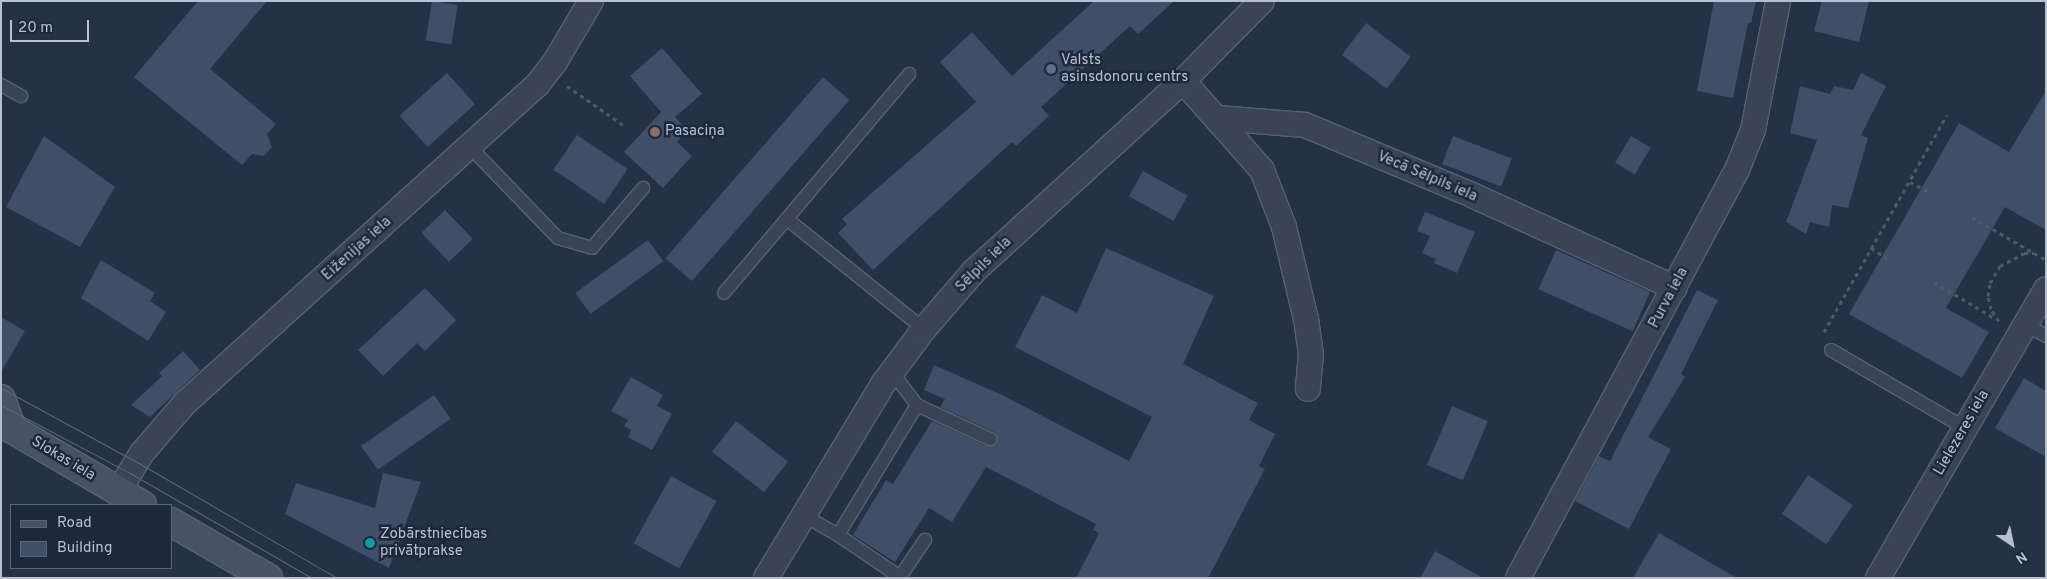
<!DOCTYPE html>
<html>
<head>
<meta charset="utf-8">
<style>
	body { margin:0 }
	#map { position:relative; width:2047px; height:579px; overflow:hidden; background:#253147; font-family:Overpass,sans-serif }
	div>[style] { position:absolute }
	.building>* { inset:0; background:#414e67; transform-origin:0 0 }
	.path>* { height:3px; margin-top:-1.5px; transform-origin:0; background:repeating-linear-gradient(90deg,#465f63 0 4px,transparent 0 8px) }
	.roads { filter:drop-shadow(1px 0 #586173) drop-shadow(-1px 0 #586173) drop-shadow(0 1px #586173) drop-shadow(0 -1px #586173) }
	.lane>* { height:12px; margin:-6px; padding:0 6px; transform-origin:6px; border-radius:6px; background:#3a4456 }
	.street>* { height:24px; margin:-12px; padding:0 12px; transform-origin:12px; border-radius:12px; background:#3a4456 }
	.secondary>* { height:28px; margin:-14px; padding:0 14px; transform-origin:14px; border-radius:14px; background:#475269 }
	.tram>* { height:1px; margin:-0.5px; padding:0 0.5px; transform-origin:0.5px; border-radius:0.5px; background:#5c677d }
	.dots>* { width:14px; height:14px; translate:-50% -50%; box-sizing:border-box; border:2px solid #1e283c; border-radius:50% }
	span { translate:-50% -50%; white-space:nowrap; text-align:center; line-height:1.15; -webkit-text-stroke:5px #1e283c; paint-order:stroke }
	.poi-label { font-size:15px; color:#b8bfcf }
	.left { translate:0 -50%; text-align:left }
	.street-label { font-size:15px; color:#b8bfcf }
	.frame { position:absolute; inset:0; border:2px solid #b8bfcf; pointer-events:none }
	.legend { position:absolute; left:10px; top:504px; width:162px; height:65px; box-sizing:border-box; background:#1e283c; border:1px solid #5c6477; margin:0; padding:6px 9px; list-style:none; font-size:15px; color:#b8bfcf }
	.legend li { display:flex; align-items:center; gap:10px; height:25px }
	.legend b { width:25px; border:1px solid #5c6477 }
	.north { position:absolute; left:1987px; top:519px; width:50px; height:50px; -webkit-text-stroke:4px #1e283c; paint-order:stroke; rotate:146deg; font-size:14px; font-weight:700; line-height:20px; text-align:center; color:#b8bfcf }
	.north::after { content:''; display:block; margin:auto; width:18px; height:22px; background:#b8bfcf; clip-path:polygon(50% 0,100% 100%,50% 72%,0 100%) }
	.scale { position:absolute; left:10px; top:20px; width:79px; height:22px; box-sizing:border-box; border:2px solid #b8bfcf; border-top:0; padding-left:6px; font-size:15px; line-height:18px; white-space:nowrap; color:#b8bfcf; -webkit-text-stroke:4px #1e283c; paint-order:stroke }
</style>
</head>
<body>
<div id="map">
	<div class="building">
		<div style="clip-path:polygon(198px 1px,267px 1px,210px 69px,276px 124px,267px 134px,272px 147px,264px 156px,252px 154px,242px 165px,134px 77px)"></div>
		<div style="left:432px;top:1px;width:26px;height:40px;rotate:9deg"></div>
		<div style="clip-path:polygon(1094px 1px,1174px 1px,1138px 34px,1130px 26px,1041px 107px,1049px 116px,1016px 146px,1012px 142px,873px 270px,838px 233px,847px 224px,842px 219px,976px 102px,940px 62px,972px 32px,1012px 76px)"></div>
		<div style="clip-path:polygon(1714px 1px,1756px 1px,1751px 23px,1748px 23px,1733px 98px,1697px 91px)"></div>
		<div style="clip-path:polygon(1822px 1px,1869px 1px,1859px 42px,1814px 31px)"></div>
		<div style="left:1366px;top:23px;width:56px;height:40px;rotate:37deg"></div>
		<div style="clip-path:polygon(662px 48px,702px 94px,675px 117px,687px 130px,677px 142px,692px 156px,663px 188px,624px 152px,661px 112px,630px 76px)"></div>
		<div style="left:447px;top:73px;width:42px;height:64px;rotate:48deg"></div>
		<div style="clip-path:polygon(1861px 73px,1886px 86px,1861px 135px,1868px 138px,1848px 208px,1832px 205px,1829px 227px,1810px 222px,1806px 234px,1786px 222px,1817px 140px,1790px 133px,1800px 86px,1830px 94px,1834px 86px,1853px 90px)"></div>
		<div style="left:823px;top:77px;width:35px;height:240px;rotate:41deg"></div>
		<div style="clip-path:polygon(2046px 91px,2046px 230px,2005px 207px,1946px 308px,1989px 332px,1962px 378px,1849px 314px,1959px 123px,2009px 152px)"></div>
		<div style="left:577px;top:135px;width:61px;height:42px;rotate:34deg"></div>
		<div style="clip-path:polygon(44px 136px,115px 187px,80px 247px,6px 207px)"></div>
		<div style="left:1453px;top:136px;width:63px;height:30px;rotate:21deg"></div>
		<div style="left:1631px;top:136px;width:23px;height:31px;rotate:31deg"></div>
		<div style="left:1143px;top:171px;width:51px;height:29px;rotate:29deg"></div>
		<div style="left:445px;top:210px;width:40px;height:33px;rotate:46deg"></div>
		<div style="clip-path:polygon(1425px 212px,1475px 232px,1457px 273px,1434px 263px,1436px 259px,1422px 253px,1430px 236px,1417px 231px)"></div>
		<div style="left:648px;top:240px;width:26px;height:90px;rotate:54deg"></div>
		<div style="clip-path:polygon(1106px 248px,1214px 296px,1183px 364px,1258px 403px,1249px 420px,1275px 434px,1259px 466px,1265px 469px,1208px 578px,1076px 578px,1099px 533px,1093px 530px,1096px 524px,986px 467px,952px 522px,929px 508px,895px 562px,853px 535px,886px 480px,893px 484px,932px 421px,987px 446px,997px 443px,994px 432px,940px 407px,945px 399px,924px 390px,934px 365px,1002px 395px,1129px 461px,1152px 417px,1015px 347px,1042px 295px,1077px 313px)"></div>
		<div style="left:1556px;top:250px;width:103px;height:43px;rotate:24deg"></div>
		<div style="clip-path:polygon(101px 260px,155px 293px,150px 301px,166px 312px,148px 341px,81px 298px)"></div>
		<div style="clip-path:polygon(425px 288px,456px 320px,425px 351px,417px 343px,383px 376px,358px 350px)"></div>
		<div style="clip-path:polygon(1697px 290px,1718px 300px,1681px 374px,1685px 377px,1648px 437px,1671px 449px,1629px 529px,1575px 501px,1599px 456px,1610px 461px)"></div>
		<div style="clip-path:polygon(1px 317px,25px 331px,1px 372px)"></div>
		<div style="clip-path:polygon(183px 351px,200px 370px,150px 417px,131px 405px,162px 376px,159px 373px)"></div>
		<div style="clip-path:polygon(631px 377px,663px 395px,657px 406px,672px 414px,652px 450px,628px 437px,631px 430px,624px 426px,628px 420px,611px 411px)"></div>
		<div style="clip-path:polygon(2024px 378px,2046px 391px,2046px 457px,1995px 428px)"></div>
		<div style="left:434px;top:395px;width:29px;height:89px;rotate:55deg"></div>
		<div style="left:1452px;top:406px;width:39px;height:64px;rotate:23deg"></div>
		<div style="left:736px;top:421px;width:66px;height:39px;rotate:38deg"></div>
		<div style="clip-path:polygon(383px 473px,421px 482px,389px 568px,285px 514px,296px 483px,375px 508px)"></div>
		<div style="left:1808px;top:475px;width:54px;height:47px;rotate:34deg"></div>
		<div style="left:671px;top:476px;width:52px;height:77px;rotate:29deg"></div>
		<div style="clip-path:polygon(1659px 533px,1737px 578px,1633px 578px)"></div>
		<div style="clip-path:polygon(1435px 551px,1483px 578px,1420px 578px)"></div>
	</div>
	<div class="path">
		<div style="left:567px;top:86px;width:72px;rotate:34.8deg"></div>
		<div style="left:1910px;top:182px;width:19px;rotate:28deg"></div>
		<div style="left:1972px;top:217px;width:72px;rotate:30.1deg"></div>
		<div style="left:1871px;top:248px;width:19px;rotate:32deg"></div>
		<div style="left:1934px;top:282px;width:72px;rotate:30.8deg"></div>
		<div style="left:1999px;top:321px;width:14px;rotate:-124deg"></div>
		<div style="left:1991px;top:309px;width:13px;rotate:-103deg"></div>
		<div style="left:1988px;top:296px;width:13px;rotate:-81deg"></div>
		<div style="left:1990px;top:283px;width:20px;rotate:-60deg"></div>
		<div style="left:2000px;top:266px;width:27px;rotate:-28deg"></div>
		<div style="left:2024px;top:253px;width:10px"></div>
		<div style="left:2034px;top:253px;width:14px;rotate:30deg"></div>
		<div style="left:1824px;top:332px;width:249px;rotate:-60.5deg"></div>
	</div>
	<div class="roads">
		<div class="lane">
			<div style="left:1px;top:85px;width:23px;rotate:29deg"></div>
			<div style="left:470px;top:147px;width:127px;rotate:46deg"></div>
			<div style="left:558px;top:238px;width:35px;rotate:16deg"></div>
			<div style="left:592px;top:248px;width:79px;rotate:-49.6deg"></div>
			<div style="left:787px;top:219px;width:176px;rotate:38.8deg"></div>
			<div style="left:724px;top:293px;width:287px;rotate:-49.8deg"></div>
			<div style="left:2025px;top:324px;width:24px;rotate:30deg"></div>
			<div style="left:1831px;top:350px;width:155px;rotate:30.2deg"></div>
			<div style="left:917px;top:405px;width:81px;rotate:25deg"></div>
			<div style="left:803px;top:515px;width:40px;rotate:29.7deg"></div>
			<div style="left:838px;top:535px;width:152px;rotate:-58.7deg"></div>
			<div style="left:917px;top:405px;width:41px;rotate:-127.1deg"></div>
			<div style="left:838px;top:535px;width:75px;rotate:34.1deg"></div>
			<div style="left:900px;top:577px;width:45px;rotate:-56deg"></div>
		</div>
		<div class="street">
			<div style="left:1183px;top:81px;width:119px;rotate:48.4deg"></div>
			<div style="left:1262px;top:170px;width:61px;rotate:68.9deg"></div>
			<div style="left:1284px;top:227px;width:95px;rotate:76.6deg"></div>
			<div style="left:1306px;top:319px;width:34px;rotate:82deg"></div>
			<div style="left:1311px;top:353px;width:36px;rotate:95deg"></div>
			<div style="left:1218px;top:118px;width:87px;rotate:4.6deg"></div>
			<div style="left:1305px;top:125px;width:181px;rotate:22.7deg"></div>
			<div style="left:1472px;top:195px;width:223px;rotate:24.6deg"></div>
			<div style="left:118px;top:492px;width:46px;rotate:-58.4deg"></div>
			<div style="left:142px;top:453px;width:66px;rotate:-49.3deg"></div>
			<div style="left:185px;top:403px;width:474px;rotate:-42.1deg"></div>
			<div style="left:537px;top:85px;width:29px;rotate:-52deg"></div>
			<div style="left:555px;top:62px;width:71px;rotate:-59.5deg"></div>
			<div style="left:766px;top:578px;width:227px;rotate:-58.9deg"></div>
			<div style="left:883px;top:384px;width:69px;rotate:-53.3deg"></div>
			<div style="left:924px;top:329px;width:77px;rotate:-49.2deg"></div>
			<div style="left:974px;top:271px;width:282px;rotate:-42.3deg"></div>
			<div style="left:1183px;top:81px;width:112px;rotate:-45.4deg"></div>
			<div style="left:1518px;top:578px;width:463px;rotate:-61.8deg"></div>
			<div style="left:1737px;top:170px;width:43px;rotate:-68.2deg"></div>
			<div style="left:1753px;top:130px;width:131px;rotate:-79deg"></div>
			<div style="left:1878px;top:578px;width:334px;rotate:-59.8deg"></div>
		</div>
		<div class="secondary">
			<div style="left:1px;top:399px;width:32px;rotate:70deg"></div>
			<div style="left:12px;top:429px;width:151px;rotate:30.3deg"></div>
			<div style="left:171px;top:522px;width:112px;rotate:30deg"></div>
		</div>
	</div>
	<div class="tram">
		<div style="left:1px;top:388px;width:155px;rotate:28.6deg"></div>
		<div style="left:137px;top:462px;width:231px;rotate:30.1deg"></div>
		<div style="left:1px;top:405px;width:146px;rotate:27.8deg"></div>
		<div style="left:130px;top:473px;width:210px;rotate:30deg"></div>
	</div>
	<div class="dots">
		<div style="left:1051px;top:69px;background:#5c6f8a"></div>
		<div style="left:655px;top:132px;background:#8d6e63"></div>
		<div style="left:370px;top:543px;background:#0f9aa8"></div>
	</div>
	<div class="poi-label">
		<span class="left" style="left:1061px;top:69px">Valsts<br>asinsdonoru centrs</span>
		<span class="left" style="left:665px;top:132px">Pasaciņa</span>
		<span class="left" style="left:380px;top:543px">Zobārstniecības<br>privātprakse</span>
	</div>
	<div class="street-label">
		<span style="left:1427px;top:177px;rotate:23deg">Vecā Sēlpils iela</span>
		<span style="left:357px;top:249px;rotate:-42deg">Eiženijas iela</span>
		<span style="left:984px;top:265px;rotate:-45deg">Sēlpils iela</span>
		<span style="left:1669px;top:298px;rotate:-62deg">Purva iela</span>
		<span style="left:1962px;top:433px;rotate:-60deg">Lielezeres iela</span>
		<span style="left:63px;top:459px;rotate:31deg">Slokas iela</span>
	</div>
	<div class="frame"></div>
	<ul class="legend">
	<li><b style="height:6px;background:#475269"></b>Road</li>
	<li><b style="height:14px;background:#414e67"></b>Building</li>
	</ul>
	<div class="north">N</div>
	<div class="scale">20 m</div>
</div>
</body>
</html>
